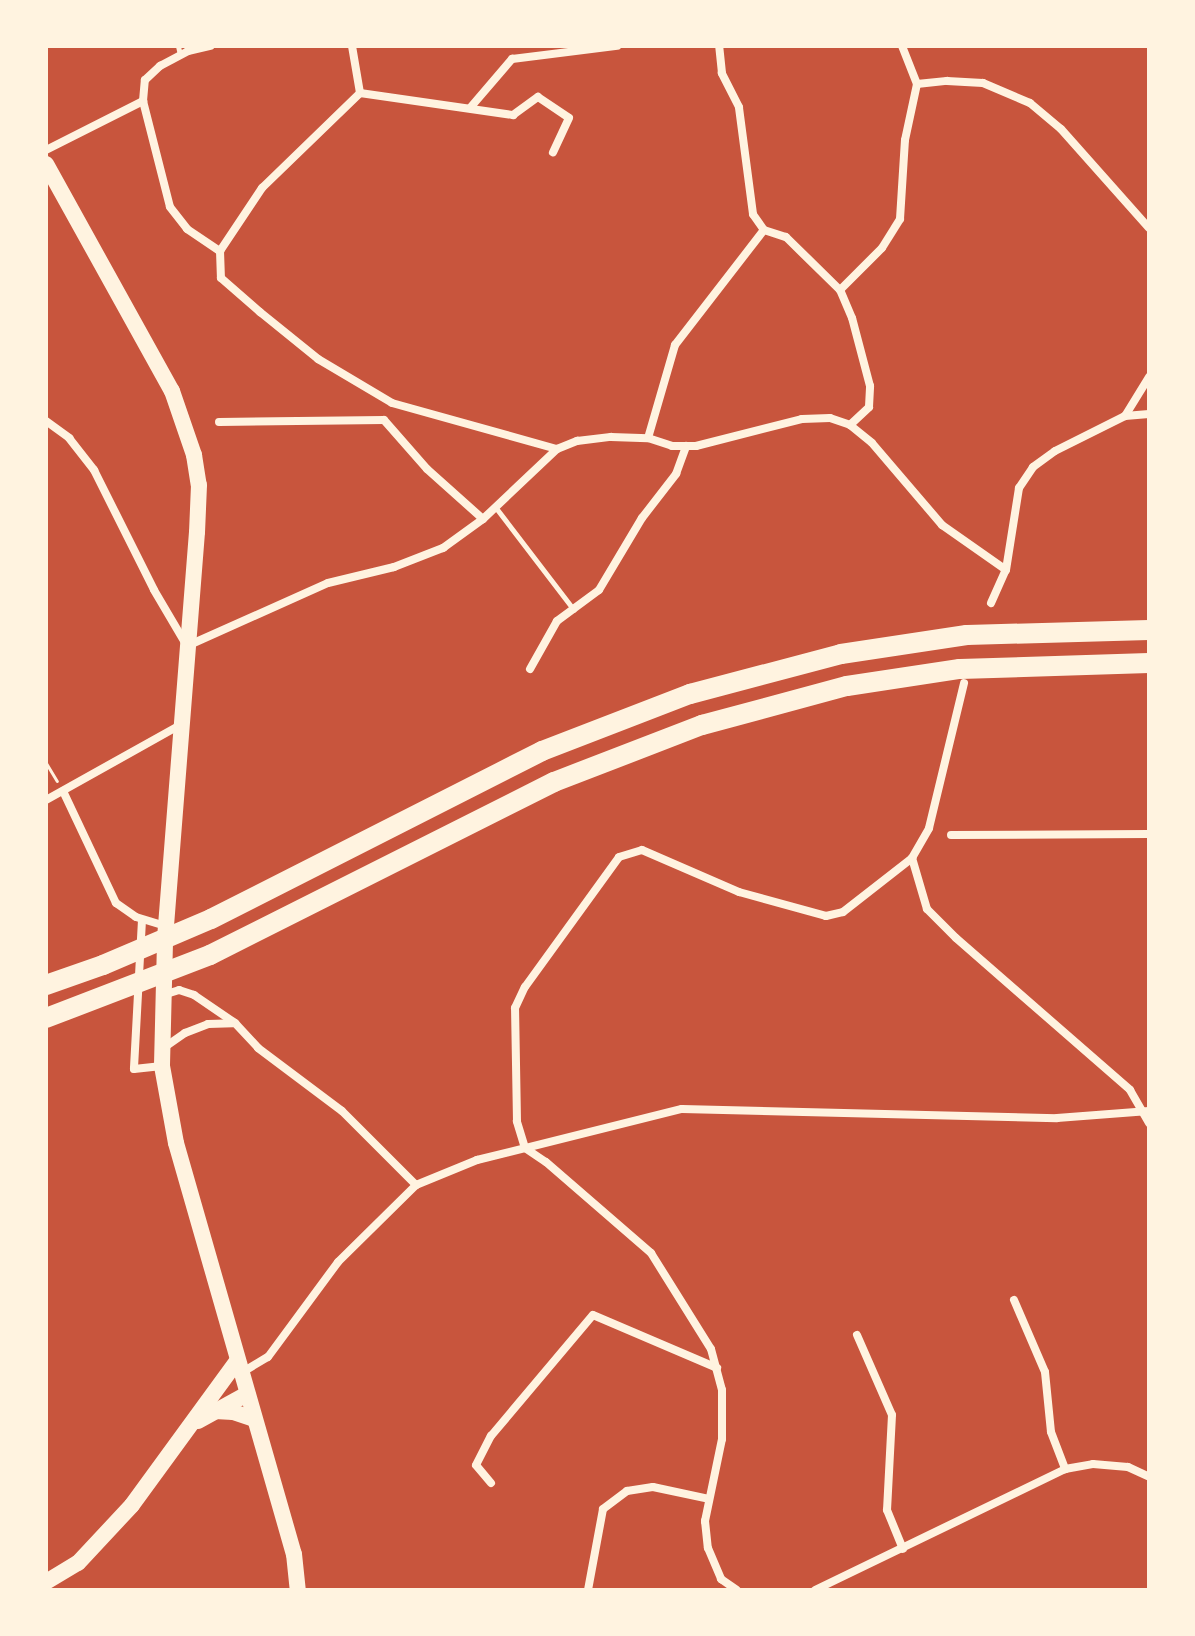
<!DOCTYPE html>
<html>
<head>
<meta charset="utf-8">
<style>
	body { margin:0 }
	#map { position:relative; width:1195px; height:1636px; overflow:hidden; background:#c8553d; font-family:"Open Sans",sans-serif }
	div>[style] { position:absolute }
	.path>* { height:3px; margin:-1.5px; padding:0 1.5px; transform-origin:1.5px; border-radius:1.5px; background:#fff3e0 }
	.service>* { height:5px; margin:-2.5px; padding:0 2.5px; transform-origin:2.5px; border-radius:2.5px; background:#fff3e0 }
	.minor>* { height:8px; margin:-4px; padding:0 4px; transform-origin:4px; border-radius:4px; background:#fff3e0 }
	.secondary>* { height:16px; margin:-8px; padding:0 8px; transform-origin:8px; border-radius:8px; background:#fff3e0 }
	.primary>* { height:16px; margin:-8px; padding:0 8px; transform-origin:8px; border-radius:8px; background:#fff3e0 }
	.motorway>* { height:20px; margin:-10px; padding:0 10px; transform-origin:10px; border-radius:10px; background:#fff3e0 }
	span { translate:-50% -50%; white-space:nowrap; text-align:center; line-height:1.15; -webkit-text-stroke:8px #fff3e0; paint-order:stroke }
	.frame { position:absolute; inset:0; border:48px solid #fff3e0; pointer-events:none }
</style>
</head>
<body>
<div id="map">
	<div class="path">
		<div style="left:46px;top:763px;width:21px;rotate:59deg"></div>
	</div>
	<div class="service">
		<div style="left:178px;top:46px;width:9px;rotate:77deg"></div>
		<div style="left:496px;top:508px;width:128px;rotate:52.6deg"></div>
	</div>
	<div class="minor">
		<div style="left:352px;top:46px;width:48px;rotate:80.3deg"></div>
		<div style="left:917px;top:84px;width:30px;rotate:-6deg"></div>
		<div style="left:947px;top:81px;width:36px;rotate:3deg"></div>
		<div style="left:983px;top:83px;width:51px;rotate:23.1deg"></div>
		<div style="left:1030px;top:103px;width:40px;rotate:40deg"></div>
		<div style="left:1061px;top:129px;width:132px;rotate:48.4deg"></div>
		<div style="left:143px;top:101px;width:21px;rotate:-85deg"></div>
		<div style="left:145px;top:80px;width:21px;rotate:-43deg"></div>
		<div style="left:160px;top:66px;width:32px;rotate:-28deg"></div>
		<div style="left:188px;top:51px;width:23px;rotate:-13deg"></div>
		<div style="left:470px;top:108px;width:65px;rotate:-49.4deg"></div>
		<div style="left:512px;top:59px;width:106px;rotate:-7.1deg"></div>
		<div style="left:46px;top:150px;width:109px;rotate:-26.8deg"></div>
		<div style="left:143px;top:101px;width:109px;rotate:75.7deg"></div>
		<div style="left:170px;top:207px;width:28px;rotate:52deg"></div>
		<div style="left:187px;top:229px;width:40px;rotate:34deg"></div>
		<div style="left:220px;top:251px;width:27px;rotate:88deg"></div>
		<div style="left:221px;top:278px;width:52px;rotate:41.1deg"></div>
		<div style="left:260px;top:312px;width:75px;rotate:39deg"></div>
		<div style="left:318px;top:359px;width:86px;rotate:30.7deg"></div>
		<div style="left:392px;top:403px;width:171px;rotate:15.6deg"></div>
		<div style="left:764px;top:230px;width:23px;rotate:18deg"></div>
		<div style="left:786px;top:237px;width:76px;rotate:44.5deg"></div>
		<div style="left:220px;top:251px;width:76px;rotate:-56.3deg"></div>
		<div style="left:262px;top:188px;width:136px;rotate:-44.1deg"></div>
		<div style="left:360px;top:93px;width:155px;rotate:8.2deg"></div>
		<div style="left:513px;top:115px;width:31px;rotate:-36deg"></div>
		<div style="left:538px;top:97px;width:37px;rotate:34deg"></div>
		<div style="left:569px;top:118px;width:38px;rotate:115deg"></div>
		<div style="left:1125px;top:416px;width:46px;rotate:-58.4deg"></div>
		<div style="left:46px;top:421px;width:29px;rotate:36deg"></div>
		<div style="left:69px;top:438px;width:41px;rotate:52deg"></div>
		<div style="left:94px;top:470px;width:134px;rotate:63.4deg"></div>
		<div style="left:154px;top:590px;width:65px;rotate:59.5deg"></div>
		<div style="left:187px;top:646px;width:154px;rotate:-24.1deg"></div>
		<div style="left:328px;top:583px;width:68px;rotate:-13.6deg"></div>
		<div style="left:394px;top:567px;width:53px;rotate:-21.2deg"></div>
		<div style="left:443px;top:548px;width:49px;rotate:-35.9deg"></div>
		<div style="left:483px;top:519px;width:102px;rotate:-43.4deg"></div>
		<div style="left:557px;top:449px;width:22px;rotate:-22deg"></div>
		<div style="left:577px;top:441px;width:34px;rotate:-7deg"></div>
		<div style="left:611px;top:437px;width:37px;rotate:2deg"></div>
		<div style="left:648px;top:438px;width:25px;rotate:18deg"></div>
		<div style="left:672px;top:446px;width:24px"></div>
		<div style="left:696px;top:446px;width:109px;rotate:-14.3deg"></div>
		<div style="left:802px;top:419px;width:28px;rotate:-2deg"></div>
		<div style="left:830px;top:418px;width:21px;rotate:19deg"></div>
		<div style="left:850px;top:425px;width:28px;rotate:39deg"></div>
		<div style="left:872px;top:443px;width:108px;rotate:49.5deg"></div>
		<div style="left:942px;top:525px;width:78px;rotate:35.1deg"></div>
		<div style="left:219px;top:422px;width:165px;rotate:-0.7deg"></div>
		<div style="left:384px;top:420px;width:65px;rotate:48.7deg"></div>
		<div style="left:427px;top:469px;width:75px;rotate:41.8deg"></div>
		<div style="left:850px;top:425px;width:26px;rotate:-43deg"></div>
		<div style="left:869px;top:407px;width:21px;rotate:-87deg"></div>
		<div style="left:870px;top:386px;width:70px;rotate:-104.8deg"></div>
		<div style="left:852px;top:318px;width:30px;rotate:-113deg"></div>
		<div style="left:840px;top:290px;width:59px;rotate:-45deg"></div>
		<div style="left:882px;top:248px;width:34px;rotate:-58deg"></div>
		<div style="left:900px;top:219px;width:79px;rotate:-86.4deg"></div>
		<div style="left:905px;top:140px;width:57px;rotate:-77.9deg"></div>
		<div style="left:917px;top:84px;width:41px;rotate:-111.5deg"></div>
		<div style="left:648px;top:438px;width:97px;rotate:-73.8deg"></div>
		<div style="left:675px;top:345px;width:145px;rotate:-52.3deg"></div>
		<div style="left:764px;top:230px;width:19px;rotate:-125deg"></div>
		<div style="left:753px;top:214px;width:108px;rotate:-97.5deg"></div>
		<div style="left:739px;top:107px;width:38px;rotate:-117deg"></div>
		<div style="left:722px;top:73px;width:27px;rotate:-96deg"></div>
		<div style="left:991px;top:603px;width:36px;rotate:-66deg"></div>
		<div style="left:1006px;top:570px;width:83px;rotate:-81deg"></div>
		<div style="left:1019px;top:488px;width:25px;rotate:-56deg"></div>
		<div style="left:1033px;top:467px;width:27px;rotate:-36deg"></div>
		<div style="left:1055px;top:451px;width:78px;rotate:-26.6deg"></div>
		<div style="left:1125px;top:416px;width:24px;rotate:-5deg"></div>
		<div style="left:530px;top:669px;width:55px;rotate:-60.6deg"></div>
		<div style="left:557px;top:621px;width:52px;rotate:-36.4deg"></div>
		<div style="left:599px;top:590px;width:84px;rotate:-59.2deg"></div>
		<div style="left:642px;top:518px;width:56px;rotate:-52.3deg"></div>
		<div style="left:676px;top:474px;width:30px;rotate:-70deg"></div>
		<div style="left:63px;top:791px;width:124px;rotate:64.7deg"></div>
		<div style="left:116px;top:903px;width:24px;rotate:35deg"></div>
		<div style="left:136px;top:917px;width:30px;rotate:17deg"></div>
		<div style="left:46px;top:800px;width:154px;rotate:-29.2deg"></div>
		<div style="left:951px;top:835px;width:198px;rotate:-0.3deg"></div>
		<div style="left:912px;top:858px;width:53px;rotate:73.6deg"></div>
		<div style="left:927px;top:909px;width:41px;rotate:45deg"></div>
		<div style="left:956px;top:938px;width:231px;rotate:41.1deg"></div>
		<div style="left:1130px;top:1090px;width:38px;rotate:60deg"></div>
		<div style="left:142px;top:920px;width:149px;rotate:93.1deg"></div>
		<div style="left:134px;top:1069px;width:28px;rotate:-6deg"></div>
		<div style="left:163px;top:995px;width:17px;rotate:-17deg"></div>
		<div style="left:179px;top:990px;width:16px;rotate:18deg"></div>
		<div style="left:194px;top:995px;width:50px;rotate:34.3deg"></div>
		<div style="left:235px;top:1023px;width:34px;rotate:47deg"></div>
		<div style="left:258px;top:1048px;width:105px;rotate:36.9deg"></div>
		<div style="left:342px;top:1111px;width:105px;rotate:45deg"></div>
		<div style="left:162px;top:1049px;width:28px;rotate:-35deg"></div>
		<div style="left:185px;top:1033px;width:25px;rotate:-21deg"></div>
		<div style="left:208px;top:1024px;width:25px;rotate:-2deg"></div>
		<div style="left:525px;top:1148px;width:28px;rotate:-107deg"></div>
		<div style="left:517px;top:1121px;width:113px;rotate:-91deg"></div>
		<div style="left:515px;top:1008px;width:23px;rotate:-65deg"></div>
		<div style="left:525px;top:987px;width:160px;rotate:-54.1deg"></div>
		<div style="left:619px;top:857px;width:24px;rotate:-17deg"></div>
		<div style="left:642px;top:850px;width:106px;rotate:23.4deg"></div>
		<div style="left:739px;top:892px;width:90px;rotate:15.4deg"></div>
		<div style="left:826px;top:916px;width:17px;rotate:-13deg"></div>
		<div style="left:843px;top:912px;width:88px;rotate:-38deg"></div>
		<div style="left:912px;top:858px;width:34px;rotate:-60deg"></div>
		<div style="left:929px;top:828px;width:149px;rotate:-76.4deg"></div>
		<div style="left:525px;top:1148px;width:25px;rotate:34deg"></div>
		<div style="left:546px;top:1162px;width:139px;rotate:40.9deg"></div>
		<div style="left:651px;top:1253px;width:113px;rotate:58deg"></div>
		<div style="left:711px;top:1349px;width:42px;rotate:75deg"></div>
		<div style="left:722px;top:1390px;width:49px;rotate:90deg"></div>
		<div style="left:722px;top:1439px;width:84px;rotate:101.7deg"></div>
		<div style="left:705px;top:1521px;width:27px;rotate:84deg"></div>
		<div style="left:708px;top:1548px;width:34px;rotate:67deg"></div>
		<div style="left:721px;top:1579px;width:19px;rotate:35deg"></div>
		<div style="left:1014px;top:1300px;width:78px;rotate:66.7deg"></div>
		<div style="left:1045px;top:1372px;width:60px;rotate:84.3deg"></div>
		<div style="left:1051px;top:1432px;width:40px;rotate:69deg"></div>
		<div style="left:857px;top:1335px;width:87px;rotate:66.4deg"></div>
		<div style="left:892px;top:1415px;width:95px;rotate:93deg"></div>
		<div style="left:887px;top:1510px;width:42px;rotate:67.7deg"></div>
		<div style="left:241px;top:1373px;width:31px;rotate:-31deg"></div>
		<div style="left:268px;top:1357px;width:118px;rotate:-53.6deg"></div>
		<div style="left:338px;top:1262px;width:110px;rotate:-44.6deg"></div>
		<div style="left:416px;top:1185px;width:66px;rotate:-22.3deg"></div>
		<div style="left:477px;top:1160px;width:211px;rotate:-14deg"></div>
		<div style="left:682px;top:1109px;width:375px;rotate:1.4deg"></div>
		<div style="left:1057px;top:1118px;width:92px;rotate:-4.4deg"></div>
		<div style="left:491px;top:1483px;width:23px;rotate:-130deg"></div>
		<div style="left:476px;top:1465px;width:33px;rotate:-63deg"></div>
		<div style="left:491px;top:1436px;width:158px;rotate:-49.9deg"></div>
		<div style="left:593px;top:1315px;width:135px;rotate:23.1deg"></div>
		<div style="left:588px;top:1590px;width:82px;rotate:-79.5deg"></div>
		<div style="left:603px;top:1509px;width:30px;rotate:-37deg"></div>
		<div style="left:627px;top:1491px;width:26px;rotate:-9deg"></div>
		<div style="left:653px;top:1487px;width:57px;rotate:12.1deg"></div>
		<div style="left:815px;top:1590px;width:278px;rotate:-25.8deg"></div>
		<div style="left:1065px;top:1469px;width:28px;rotate:-10deg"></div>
		<div style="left:1093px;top:1464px;width:35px;rotate:5deg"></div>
		<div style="left:1128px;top:1467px;width:23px;rotate:25deg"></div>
	</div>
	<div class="secondary">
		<div style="left:215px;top:1411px;width:18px;rotate:3deg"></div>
		<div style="left:233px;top:1412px;width:22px;rotate:18deg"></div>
		<div style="left:198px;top:1421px;width:56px;rotate:-28.9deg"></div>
		<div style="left:46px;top:1582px;width:37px;rotate:-31deg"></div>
		<div style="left:78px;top:1563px;width:79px;rotate:-47deg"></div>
		<div style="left:132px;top:1505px;width:178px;rotate:-53.9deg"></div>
	</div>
	<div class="primary">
		<div style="left:46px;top:164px;width:260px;rotate:61deg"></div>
		<div style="left:172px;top:391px;width:68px;rotate:71deg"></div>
		<div style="left:194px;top:455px;width:30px;rotate:81deg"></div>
		<div style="left:199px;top:485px;width:47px;rotate:92.4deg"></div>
		<div style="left:197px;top:532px;width:411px;rotate:94.5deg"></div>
		<div style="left:165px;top:942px;width:124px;rotate:91.4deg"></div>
		<div style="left:162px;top:1066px;width:78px;rotate:79.7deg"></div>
		<div style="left:176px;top:1143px;width:428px;rotate:74deg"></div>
		<div style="left:294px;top:1554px;width:36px;rotate:84deg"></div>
	</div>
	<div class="motorway">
		<div style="left:46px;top:985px;width:60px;rotate:-19.3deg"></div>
		<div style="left:103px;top:965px;width:117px;rotate:-23.1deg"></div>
		<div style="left:211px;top:919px;width:371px;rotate:-26.9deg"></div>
		<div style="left:542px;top:751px;width:159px;rotate:-21.1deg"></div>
		<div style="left:690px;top:694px;width:156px;rotate:-14.8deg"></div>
		<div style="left:841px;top:654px;width:127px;rotate:-8.6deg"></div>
		<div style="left:967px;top:635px;width:182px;rotate:-1.6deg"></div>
		<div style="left:46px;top:1018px;width:176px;rotate:-21deg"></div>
		<div style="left:210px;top:955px;width:385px;rotate:-26.7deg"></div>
		<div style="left:554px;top:782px;width:159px;rotate:-21.1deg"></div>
		<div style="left:702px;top:725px;width:150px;rotate:-15.1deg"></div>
		<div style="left:847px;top:686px;width:114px;rotate:-8.6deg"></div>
		<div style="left:960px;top:669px;width:189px;rotate:-1.8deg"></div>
	</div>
	<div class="frame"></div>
</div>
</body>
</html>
